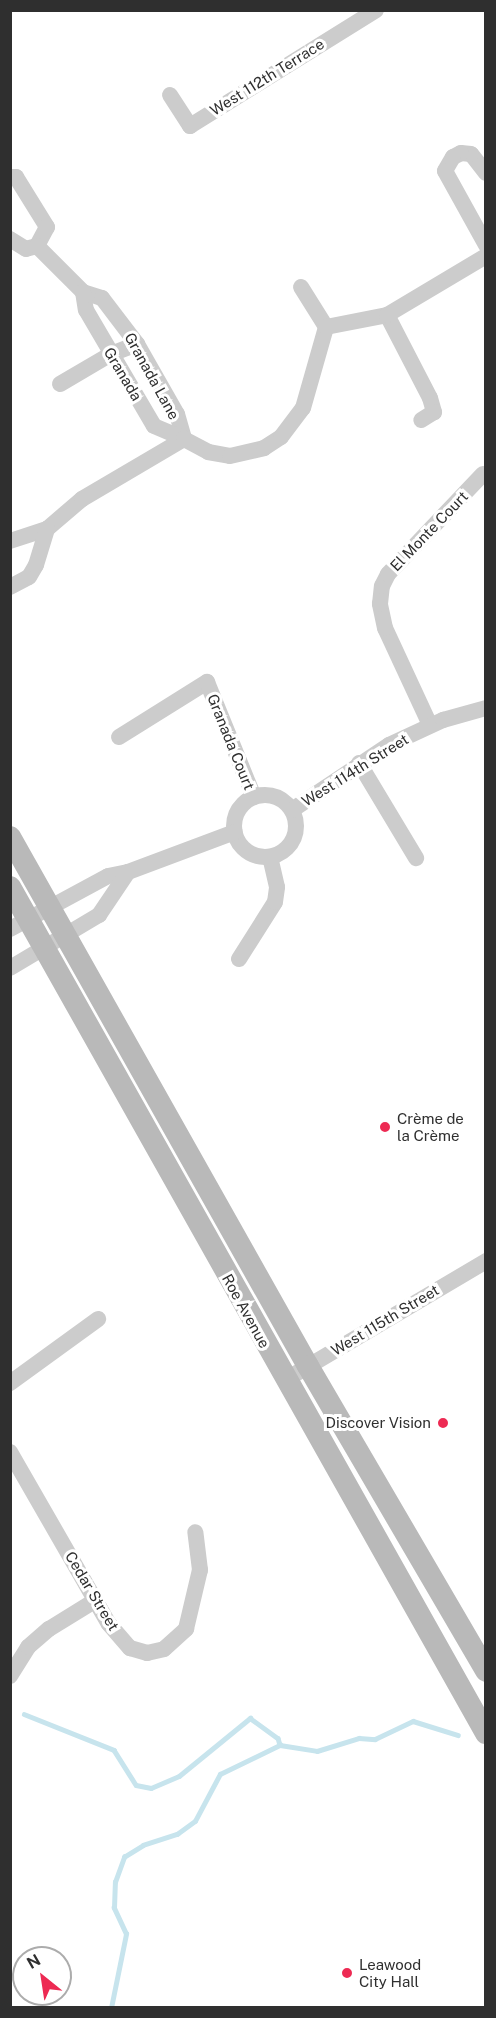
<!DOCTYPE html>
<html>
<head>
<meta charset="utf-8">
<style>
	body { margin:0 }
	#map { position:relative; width:496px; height:2018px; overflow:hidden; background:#fff; font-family:"Public Sans",sans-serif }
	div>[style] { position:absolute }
	.stream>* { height:4.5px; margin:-2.25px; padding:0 2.25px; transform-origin:2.25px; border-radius:2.25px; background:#c7e4ed }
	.street>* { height:16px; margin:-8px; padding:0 8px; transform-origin:8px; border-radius:8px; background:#ccc }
	.street>.ring { margin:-8px; padding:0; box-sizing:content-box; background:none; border:16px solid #ccc; border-radius:50% }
	.secondary>* { height:22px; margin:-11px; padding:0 11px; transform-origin:11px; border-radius:11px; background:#b9b9b9 }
	.dots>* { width:16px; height:16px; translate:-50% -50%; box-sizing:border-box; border:3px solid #fff; border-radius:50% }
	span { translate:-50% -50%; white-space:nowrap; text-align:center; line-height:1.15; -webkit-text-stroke:6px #fff; paint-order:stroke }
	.street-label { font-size:15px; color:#2f2f2f }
	.poi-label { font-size:15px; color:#2f2f2f }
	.left { translate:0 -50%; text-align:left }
	.right { translate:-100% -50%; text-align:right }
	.frame { position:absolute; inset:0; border:12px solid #2f2f2f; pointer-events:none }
	.north { position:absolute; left:12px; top:1946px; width:60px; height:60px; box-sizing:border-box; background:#fff; border:2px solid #acacac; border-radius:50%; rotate:330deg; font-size:16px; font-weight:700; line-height:24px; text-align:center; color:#2f2f2f }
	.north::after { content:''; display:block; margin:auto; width:21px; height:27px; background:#ed2a53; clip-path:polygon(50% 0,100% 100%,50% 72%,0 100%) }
</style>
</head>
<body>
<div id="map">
	<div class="stream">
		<div style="left:24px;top:1714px;width:97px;rotate:21.8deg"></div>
		<div style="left:114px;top:1750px;width:41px;rotate:57.8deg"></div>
		<div style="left:136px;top:1785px;width:15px;rotate:11deg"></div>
		<div style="left:151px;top:1788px;width:30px;rotate:-23deg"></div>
		<div style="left:179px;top:1776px;width:92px;rotate:-39.2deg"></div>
		<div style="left:250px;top:1718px;width:34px;rotate:36deg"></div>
		<div style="left:278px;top:1738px;width:7px;rotate:74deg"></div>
		<div style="left:111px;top:2008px;width:76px;rotate:-78.5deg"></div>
		<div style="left:126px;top:1934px;width:29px;rotate:-115deg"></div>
		<div style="left:114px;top:1908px;width:26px;rotate:-88deg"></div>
		<div style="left:115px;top:1882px;width:27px;rotate:-70deg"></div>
		<div style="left:124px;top:1857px;width:22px;rotate:-32deg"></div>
		<div style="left:143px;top:1845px;width:36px;rotate:-18deg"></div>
		<div style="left:177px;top:1834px;width:22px;rotate:-36deg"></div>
		<div style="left:195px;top:1821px;width:53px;rotate:-62deg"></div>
		<div style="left:220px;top:1774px;width:67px;rotate:-25.8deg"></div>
		<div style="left:280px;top:1745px;width:37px;rotate:9deg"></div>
		<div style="left:317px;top:1751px;width:44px;rotate:-17.2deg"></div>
		<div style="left:359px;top:1738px;width:16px;rotate:4deg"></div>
		<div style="left:375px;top:1739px;width:42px;rotate:-25.3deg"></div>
		<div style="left:413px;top:1721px;width:47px;rotate:17.3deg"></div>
	</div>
	<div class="street">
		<div style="left:170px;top:95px;width:37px;rotate:57deg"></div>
		<div style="left:190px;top:126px;width:219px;rotate:-31.9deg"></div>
		<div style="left:486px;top:173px;width:24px;rotate:-128deg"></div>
		<div style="left:471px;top:154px;width:10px;rotate:-174deg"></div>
		<div style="left:461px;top:153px;width:9px;rotate:153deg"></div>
		<div style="left:453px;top:157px;width:16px;rotate:120deg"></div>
		<div style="left:445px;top:171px;width:85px;rotate:61deg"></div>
		<div style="left:10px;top:177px;width:6px"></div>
		<div style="left:16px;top:177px;width:59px;rotate:58.2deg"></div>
		<div style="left:47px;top:227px;width:21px;rotate:118deg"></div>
		<div style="left:37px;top:246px;width:11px;rotate:165deg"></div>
		<div style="left:26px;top:249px;width:19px;rotate:-148deg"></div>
		<div style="left:37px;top:246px;width:65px;rotate:45deg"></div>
		<div style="left:83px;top:292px;width:20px;rotate:18deg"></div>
		<div style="left:102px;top:298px;width:58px;rotate:52.7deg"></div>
		<div style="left:137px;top:344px;width:81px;rotate:60.3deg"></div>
		<div style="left:177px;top:414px;width:26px;rotate:74deg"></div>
		<div style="left:301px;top:287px;width:47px;rotate:58deg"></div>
		<div style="left:83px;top:292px;width:18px;rotate:81deg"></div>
		<div style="left:86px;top:310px;width:134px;rotate:59.6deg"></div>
		<div style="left:154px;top:426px;width:33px;rotate:23deg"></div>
		<div style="left:387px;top:315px;width:93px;rotate:62.6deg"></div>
		<div style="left:430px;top:398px;width:15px;rotate:74deg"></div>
		<div style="left:434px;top:412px;width:15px;rotate:148deg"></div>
		<div style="left:60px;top:384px;width:59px;rotate:-30.5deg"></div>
		<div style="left:111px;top:354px;width:28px;rotate:-21deg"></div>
		<div style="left:10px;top:541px;width:39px;rotate:-18deg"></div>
		<div style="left:47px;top:529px;width:46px;rotate:-40.6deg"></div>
		<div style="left:82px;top:499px;width:118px;rotate:-30.5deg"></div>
		<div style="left:184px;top:439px;width:27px;rotate:28deg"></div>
		<div style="left:208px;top:452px;width:22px;rotate:10deg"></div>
		<div style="left:230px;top:456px;width:35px;rotate:-13deg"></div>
		<div style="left:264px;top:448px;width:20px;rotate:-33deg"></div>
		<div style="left:281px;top:437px;width:36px;rotate:-53deg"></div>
		<div style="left:303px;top:408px;width:84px;rotate:-74.1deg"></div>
		<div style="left:326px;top:327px;width:62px;rotate:-11.1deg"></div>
		<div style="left:387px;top:315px;width:115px;rotate:-30.8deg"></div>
		<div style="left:10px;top:587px;width:21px;rotate:-28deg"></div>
		<div style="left:29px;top:577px;width:14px;rotate:-60deg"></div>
		<div style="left:36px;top:565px;width:38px;rotate:-73deg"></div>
		<div style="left:430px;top:725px;width:107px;rotate:-114.9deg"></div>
		<div style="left:385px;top:628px;width:25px;rotate:-102deg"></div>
		<div style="left:380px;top:604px;width:18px;rotate:-84deg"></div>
		<div style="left:382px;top:586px;width:13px;rotate:-63deg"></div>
		<div style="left:388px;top:574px;width:138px;rotate:-46.5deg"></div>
		<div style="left:119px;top:737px;width:104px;rotate:-32deg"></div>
		<div style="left:207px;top:682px;width:124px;rotate:67.8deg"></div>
		<div style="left:359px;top:763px;width:111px;rotate:59deg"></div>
		<div class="ring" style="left:234px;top:795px;width:46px;height:46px"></div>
		<div style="left:292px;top:810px;width:117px;rotate:-33.8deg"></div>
		<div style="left:389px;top:745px;width:60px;rotate:-24.8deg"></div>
		<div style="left:443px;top:720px;width:45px;rotate:-15.6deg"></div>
		<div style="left:10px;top:929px;width:111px;rotate:-28.4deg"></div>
		<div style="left:108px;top:876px;width:20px;rotate:-11deg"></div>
		<div style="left:128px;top:872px;width:114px;rotate:-20.5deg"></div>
		<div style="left:239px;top:959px;width:67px;rotate:-57.7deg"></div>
		<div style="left:275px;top:902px;width:15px;rotate:-82deg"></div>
		<div style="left:277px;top:887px;width:31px;rotate:-103deg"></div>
		<div style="left:10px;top:968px;width:104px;rotate:-30.8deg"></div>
		<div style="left:99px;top:915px;width:52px;rotate:-56deg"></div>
		<div style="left:285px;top:1380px;width:234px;rotate:-30.6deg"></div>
		<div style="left:10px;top:1383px;width:109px;rotate:-36deg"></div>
		<div style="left:10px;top:1452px;width:198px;rotate:60.1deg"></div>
		<div style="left:109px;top:1624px;width:32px;rotate:49deg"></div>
		<div style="left:130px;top:1648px;width:18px;rotate:16deg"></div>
		<div style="left:147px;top:1653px;width:17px;rotate:-13deg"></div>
		<div style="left:164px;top:1649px;width:30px;rotate:-42deg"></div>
		<div style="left:186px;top:1629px;width:61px;rotate:-76.7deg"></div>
		<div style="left:200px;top:1570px;width:38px;rotate:-97deg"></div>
		<div style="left:10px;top:1676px;width:34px;rotate:-58deg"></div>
		<div style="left:28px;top:1647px;width:28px;rotate:-41deg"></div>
		<div style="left:49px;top:1629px;width:55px;rotate:-31.7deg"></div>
	</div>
	<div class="secondary">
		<div style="left:10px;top:837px;width:607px;rotate:60.61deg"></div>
		<div style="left:308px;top:1366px;width:353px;rotate:59.7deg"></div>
		<div style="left:10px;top:887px;width:971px;rotate:60.64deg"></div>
	</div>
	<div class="dots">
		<div style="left:385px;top:1127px;background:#ed2a53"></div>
		<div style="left:443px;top:1423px;background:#ed2a53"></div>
		<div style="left:347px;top:1973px;background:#ed2a53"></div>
	</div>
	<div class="street-label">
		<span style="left:267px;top:77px;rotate:-32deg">West 112th Terrace</span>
		<span style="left:123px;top:374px;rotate:59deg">Granada</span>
		<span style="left:152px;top:376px;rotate:61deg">Granada Lane</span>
		<span style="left:429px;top:531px;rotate:-46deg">El Monte Court</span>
		<span style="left:231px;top:742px;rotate:68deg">Granada Court</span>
		<span style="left:355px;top:770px;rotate:-32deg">West 114th Street</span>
		<span style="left:246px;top:1311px;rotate:61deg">Roe Avenue</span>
		<span style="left:385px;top:1320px;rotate:-31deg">West 115th Street</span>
		<span style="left:92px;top:1591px;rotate:59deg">Cedar Street</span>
	</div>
	<div class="poi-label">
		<span class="left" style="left:397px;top:1127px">Crème de<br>la Crème</span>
		<span class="right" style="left:431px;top:1423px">Discover Vision</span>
		<span class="left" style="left:359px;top:1973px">Leawood<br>City Hall</span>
	</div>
	<div class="frame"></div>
	<div class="north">N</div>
</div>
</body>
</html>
